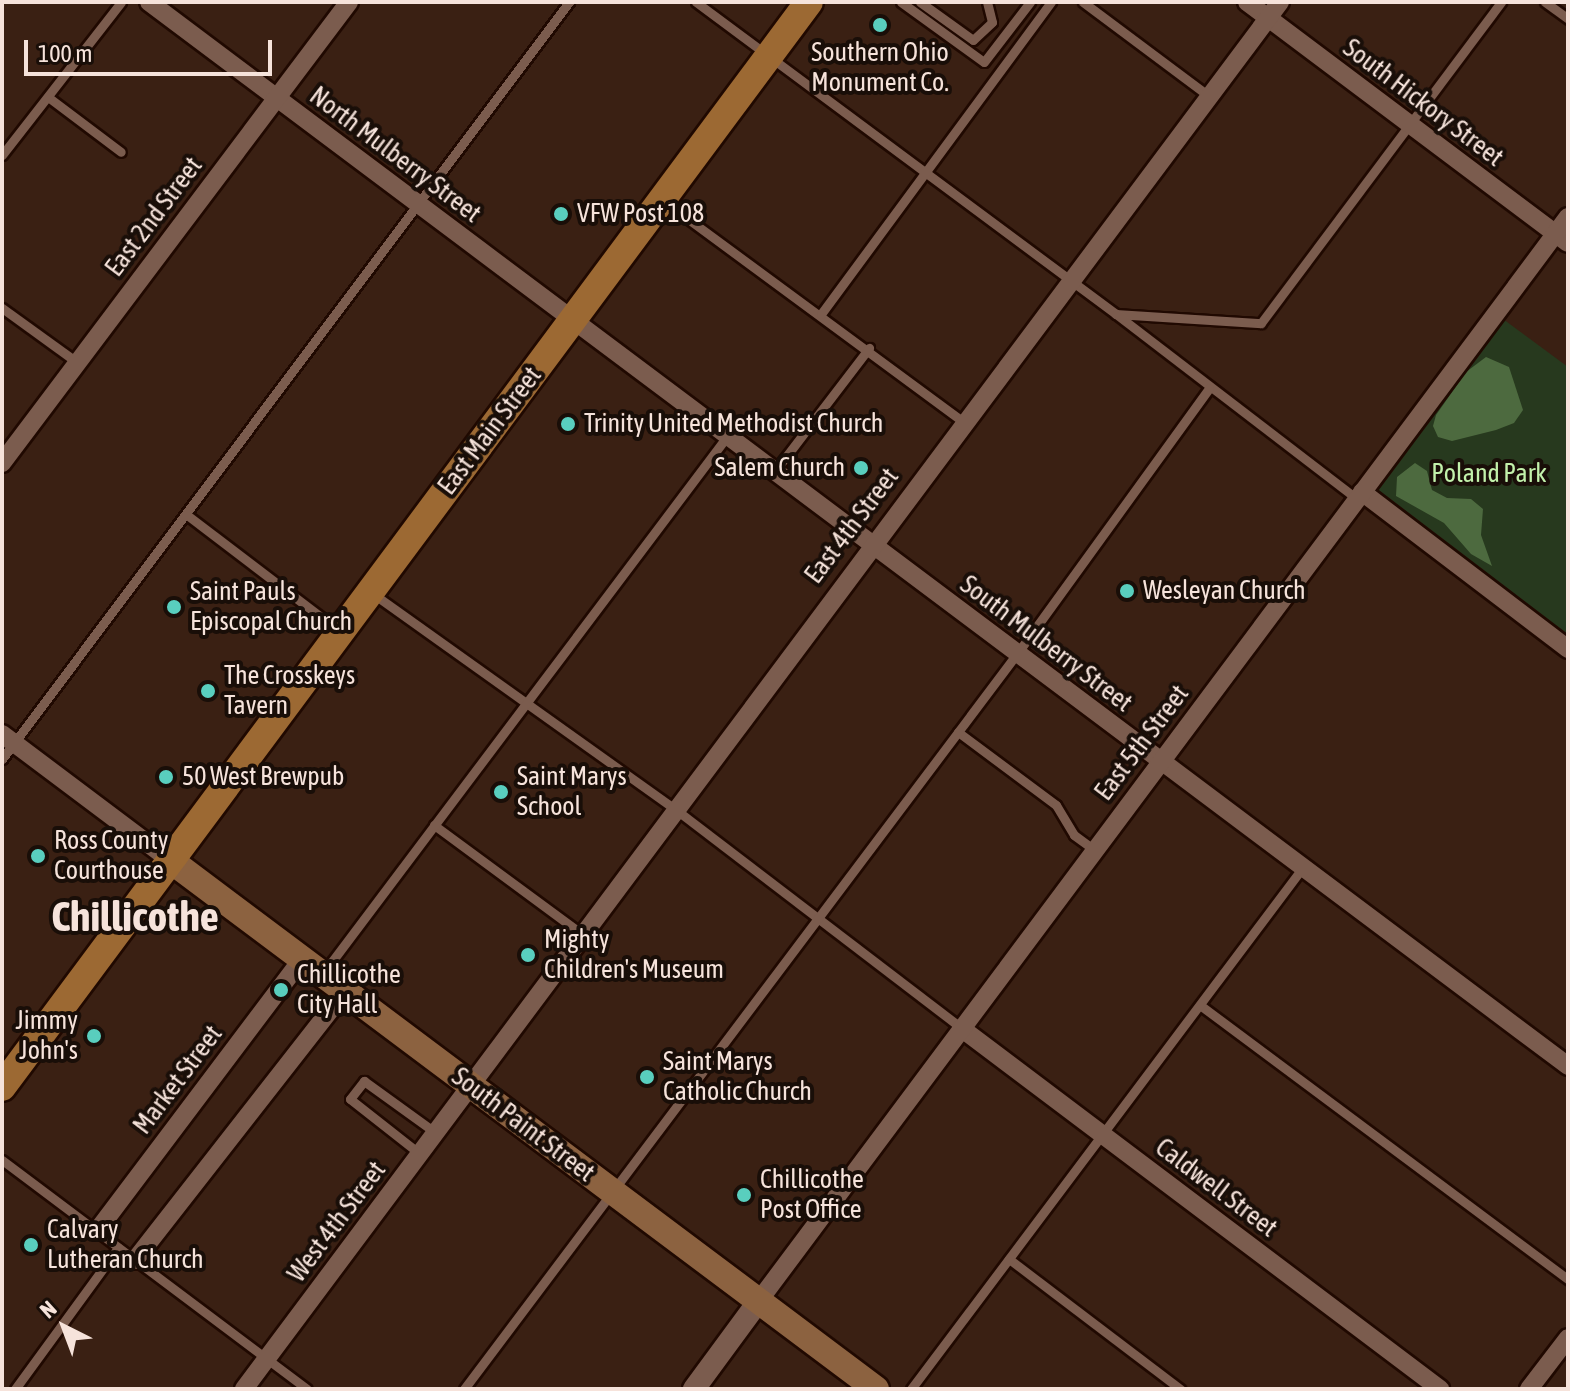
<!DOCTYPE html>
<html>
<head>
<meta charset="utf-8">
<style>
	body { margin:0 }
	#map { position:relative; width:1570px; height:1391px; overflow:hidden; background:#3a2013; font-family:"Asap Condensed",sans-serif }
	div>[style] { position:absolute }
	.green>* { inset:0; background:#27391e }
	.forest>* { inset:0; background:#4d6a3f }
	.roads { filter:drop-shadow(2px 0 #200901) drop-shadow(-2px 0 #200901) drop-shadow(0 2px #200901) drop-shadow(0 -2px #200901) }
	.service>* { height:9px; margin:-4.5px; padding:0 4.5px; transform-origin:4.5px; border-radius:4.5px; background:#7b5c4e }
	.minor>* { height:18px; margin:-9px; padding:0 9px; transform-origin:9px; border-radius:9px; background:#7b5c4e }
	.tertiary>* { height:22px; margin:-11px; padding:0 11px; transform-origin:11px; border-radius:11px; background:#7b5c4e }
	.secondary>* { height:26px; margin:-13px; padding:0 13px; transform-origin:13px; border-radius:13px; background:#8c6240 }
	.primary>* { height:28px; margin:-14px; padding:0 14px; transform-origin:14px; border-radius:14px; background:#9c6933 }
	.dots>* { width:22px; height:22px; translate:-50% -50%; box-sizing:border-box; border:4px solid #190e08; border-radius:50% }
	span { translate:-50% -50%; white-space:nowrap; text-align:center; line-height:1.15; -webkit-text-stroke:8px #190e08; paint-order:stroke }
	.poi-label { font-size:26px; color:#f6e3db }
	.left { translate:0 -50%; text-align:left }
	.right { translate:-100% -50%; text-align:right }
	.street-label { font-size:26px; color:#f6e3db }
	.park-label { font-size:26px; color:#c2f1ab }
	.town-label { font-size:42px; color:#f6e3db; font-weight:700 }
	.frame { position:absolute; inset:0; border:4px solid #f6e3db; pointer-events:none }
	.north { position:absolute; left:24px; top:1287px; width:80px; height:80px; -webkit-text-stroke:6px #190e08; paint-order:stroke; rotate:318deg; font-size:22px; font-weight:700; line-height:32px; text-align:center; color:#f6e3db }
	.north::after { content:''; display:block; margin:auto; width:28px; height:36px; background:#f6e3db; clip-path:polygon(50% 0,100% 100%,50% 72%,0 100%) }
	.scale { position:absolute; left:24px; top:40px; width:248px; height:36px; box-sizing:border-box; border:4px solid #f6e3db; border-top:0; padding-left:10px; font-size:24px; line-height:28px; white-space:nowrap; color:#f6e3db; -webkit-text-stroke:6px #190e08; paint-order:stroke }
</style>
</head>
<body>
<div id="map">
	<div class="green">
		<div style="clip-path:polygon(1503px 319px,1568px 367px,1568px 636px,1378px 490px)"></div>
	</div>
	<div class="forest">
		<div style="clip-path:polygon(1486px 357px,1509px 367px,1523px 410px,1514px 423px,1496px 430px,1452px 441px,1438px 437px,1433px 426px,1436px 415px,1466px 372px)"></div>
		<div style="clip-path:polygon(1415px 463px,1427px 471px,1432px 490px,1447px 498px,1471px 499px,1483px 509px,1481px 535px,1492px 566px,1471px 554px,1444px 523px,1396px 496px,1397px 477px)"></div>
	</div>
	<div class="roads">
		<div class="service">
			<div style="left:696px;top:2px;width:523px;rotate:36.61deg"></div>
			<div style="left:1116px;top:314px;width:145px;rotate:3.6deg"></div>
			<div style="left:1261px;top:323px;width:401px;rotate:-53.2deg"></div>
			<div style="left:901px;top:2px;width:102px;rotate:35.9deg"></div>
			<div style="left:984px;top:62px;width:76px;rotate:-52.5deg"></div>
			<div style="left:920px;top:2px;width:65px;rotate:35.6deg"></div>
			<div style="left:973px;top:40px;width:26px;rotate:-43deg"></div>
			<div style="left:992px;top:22px;width:21px;rotate:-104deg"></div>
			<div style="left:1083px;top:2px;width:159px;rotate:36.8deg"></div>
			<div style="left:1545px;top:2px;width:29px;rotate:36deg"></div>
			<div style="left:48px;top:97px;width:91px;rotate:37deg"></div>
			<div style="left:2px;top:155px;width:194px;rotate:-52.1deg"></div>
			<div style="left:665px;top:202px;width:369px;rotate:36.4deg"></div>
			<div style="left:2px;top:308px;width:94px;rotate:35.9deg"></div>
			<div style="left:821px;top:314px;width:388px;rotate:-53.6deg"></div>
			<div style="left:1116px;top:314px;width:304px;rotate:37.5deg"></div>
			<div style="left:775px;top:471px;width:155px;rotate:-52.6deg"></div>
			<div style="left:187px;top:515px;width:190px;rotate:37.3deg"></div>
			<div style="left:372px;top:593px;width:372px;rotate:35.5deg"></div>
			<div style="left:675px;top:809px;width:360px;rotate:37.4deg"></div>
			<div style="left:958px;top:732px;width:122px;rotate:36.7deg"></div>
			<div style="left:1056px;top:805px;width:35px;rotate:59deg"></div>
			<div style="left:1074px;top:835px;width:26px;rotate:36deg"></div>
			<div style="left:2px;top:759px;width:946px;rotate:-53.17deg"></div>
			<div style="left:434px;top:825px;width:185px;rotate:36.4deg"></div>
			<div style="left:324px;top:972px;width:672px;rotate:-53.04deg"></div>
			<div style="left:1200px;top:1005px;width:459px;rotate:36.7deg"></div>
			<div style="left:420px;top:1154px;width:89px;rotate:-141.8deg"></div>
			<div style="left:350px;top:1099px;width:23px;rotate:-52deg"></div>
			<div style="left:364px;top:1081px;width:89px;rotate:35.8deg"></div>
			<div style="left:2px;top:1160px;width:381px;rotate:36.9deg"></div>
			<div style="left:1009px;top:1259px;width:215px;rotate:37.2deg"></div>
			<div style="left:15px;top:1389px;width:175px;rotate:-53.9deg"></div>
			<div style="left:464px;top:1389px;width:918px;rotate:-53.06deg"></div>
			<div style="left:1016px;top:655px;width:329px;rotate:-54.1deg"></div>
			<div style="left:911px;top:1389px;width:653px;rotate:-53.09deg"></div>
		</div>
		<div class="minor">
			<div style="left:149px;top:2px;width:1774px;rotate:36.86deg"></div>
			<div style="left:1247px;top:2px;width:401px;rotate:36.9deg"></div>
			<div style="left:2px;top:463px;width:577px;rotate:-53.03deg"></div>
			<div style="left:1362px;top:492px;width:259px;rotate:37.3deg"></div>
			<div style="left:2px;top:734px;width:210px;rotate:36.9deg"></div>
			<div style="left:961px;top:1028px;width:600px;rotate:37deg"></div>
			<div style="left:97px;top:1231px;width:341px;rotate:-53deg"></div>
			<div style="left:135px;top:1260px;width:341px;rotate:-52deg"></div>
			<div style="left:758px;top:1302px;width:1354px;rotate:-53.26deg"></div>
			<div style="left:244px;top:1389px;width:1731px;rotate:-53.24deg"></div>
			<div style="left:1529px;top:1389px;width:64px;rotate:-52.6deg"></div>
		</div>
		<div class="tertiary">
			<div style="left:694px;top:1389px;width:108px;rotate:-53.7deg"></div>
		</div>
		<div class="secondary">
			<div style="left:170px;top:860px;width:882px;rotate:36.84deg"></div>
		</div>
		<div class="primary">
			<div style="left:2px;top:1087px;width:1352px;rotate:-53.36deg"></div>
		</div>
	</div>
	<div class="dots">
		<div style="left:880px;top:25px;background:#59cebe"></div>
		<div style="left:561px;top:214px;background:#59cebe"></div>
		<div style="left:568px;top:424px;background:#59cebe"></div>
		<div style="left:861px;top:468px;background:#59cebe"></div>
		<div style="left:1127px;top:591px;background:#59cebe"></div>
		<div style="left:174px;top:607px;background:#59cebe"></div>
		<div style="left:208px;top:691px;background:#59cebe"></div>
		<div style="left:166px;top:777px;background:#59cebe"></div>
		<div style="left:501px;top:792px;background:#59cebe"></div>
		<div style="left:38px;top:856px;background:#59cebe"></div>
		<div style="left:528px;top:955px;background:#59cebe"></div>
		<div style="left:281px;top:990px;background:#59cebe"></div>
		<div style="left:94px;top:1036px;background:#59cebe"></div>
		<div style="left:647px;top:1077px;background:#59cebe"></div>
		<div style="left:744px;top:1195px;background:#59cebe"></div>
		<div style="left:31px;top:1245px;background:#59cebe"></div>
	</div>
	<div class="poi-label">
		<span style="left:880px;top:68px">Southern Ohio<br>Monument Co.</span>
		<span class="left" style="left:577px;top:214px">VFW Post 108</span>
		<span class="left" style="left:584px;top:424px">Trinity United Methodist Church</span>
		<span class="right" style="left:845px;top:468px">Salem Church</span>
		<span class="left" style="left:1143px;top:591px">Wesleyan Church</span>
		<span class="left" style="left:190px;top:607px">Saint Pauls<br>Episcopal Church</span>
		<span class="left" style="left:224px;top:691px">The Crosskeys<br>Tavern</span>
		<span class="left" style="left:182px;top:777px">50 West Brewpub</span>
		<span class="left" style="left:517px;top:792px">Saint Marys<br>School</span>
		<span class="left" style="left:54px;top:856px">Ross County<br>Courthouse</span>
		<span class="left" style="left:544px;top:955px">Mighty<br>Children's Museum</span>
		<span class="left" style="left:297px;top:990px">Chillicothe<br>City Hall</span>
		<span class="right" style="left:78px;top:1036px">Jimmy<br>John's</span>
		<span class="left" style="left:663px;top:1077px">Saint Marys<br>Catholic Church</span>
		<span class="left" style="left:760px;top:1195px">Chillicothe<br>Post Office</span>
		<span class="left" style="left:47px;top:1245px">Calvary<br>Lutheran Church</span>
	</div>
	<div class="street-label">
		<span style="left:1423px;top:103px;rotate:37deg">South Hickory Street</span>
		<span style="left:395px;top:155px;rotate:37deg">North Mulberry Street</span>
		<span style="left:154px;top:217px;rotate:-53deg">East 2nd Street</span>
		<span style="left:490px;top:431px;rotate:-53deg">East Main Street</span>
		<span style="left:852px;top:526px;rotate:-53deg">East 4th Street</span>
		<span style="left:1046px;top:644px;rotate:37deg">South Mulberry Street</span>
		<span style="left:1142px;top:743px;rotate:-53deg">East 5th Street</span>
		<span style="left:178px;top:1080px;rotate:-53deg">Market Street</span>
		<span style="left:523px;top:1125px;rotate:37deg">South Paint Street</span>
		<span style="left:1216px;top:1188px;rotate:37deg">Caldwell Street</span>
		<span style="left:337px;top:1222px;rotate:-53deg">West 4th Street</span>
	</div>
	<div class="park-label">
		<span style="left:1489px;top:474px">Poland Park</span>
	</div>
	<div class="town-label">
		<span style="left:135px;top:916px">Chillicothe</span>
	</div>
	<div class="frame"></div>
	<div class="north">N</div>
	<div class="scale">100 m</div>
</div>
</body>
</html>
